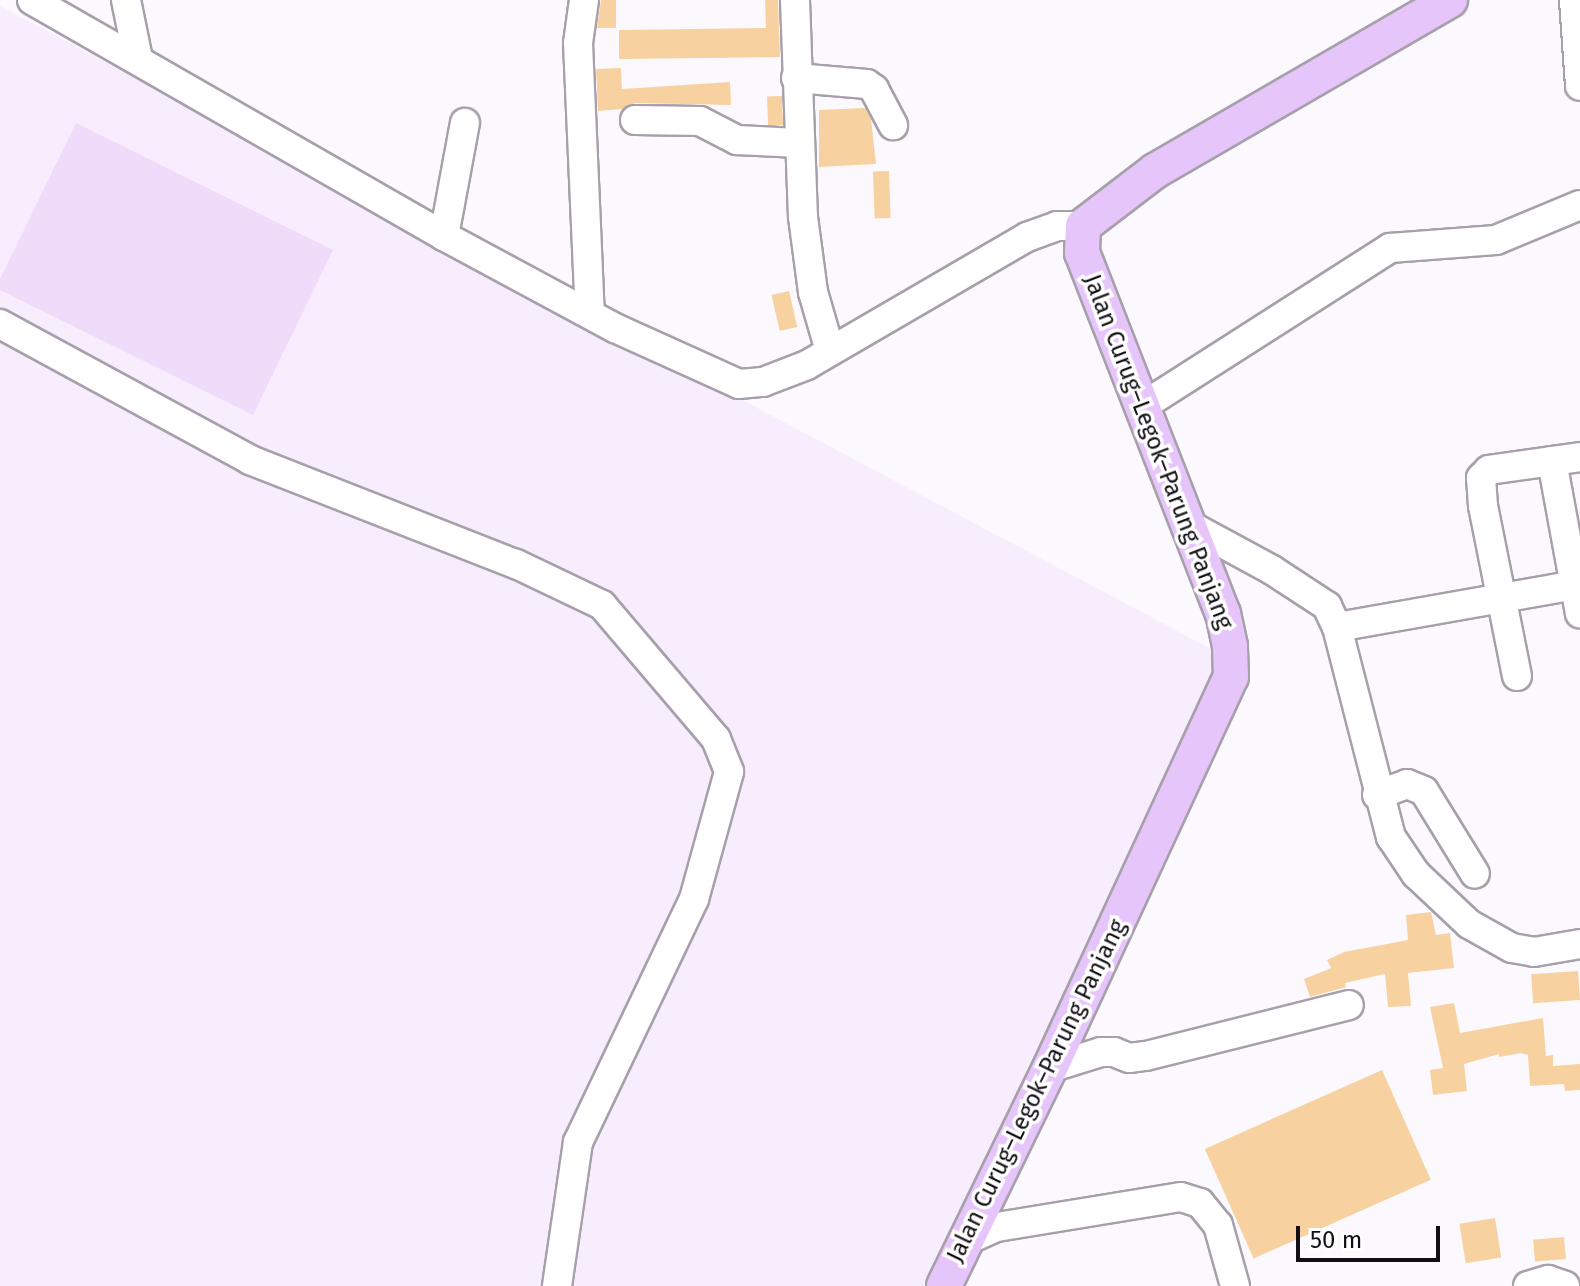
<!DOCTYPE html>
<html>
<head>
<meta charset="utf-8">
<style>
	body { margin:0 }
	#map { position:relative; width:1580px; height:1286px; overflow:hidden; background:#fcf9fe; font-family:"Fira Sans",sans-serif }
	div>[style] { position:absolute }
	.built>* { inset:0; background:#f7edfd }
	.green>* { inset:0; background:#efdcfb }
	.building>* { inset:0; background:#f8d1a1; transform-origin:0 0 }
	.roads { filter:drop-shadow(2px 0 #a7a0ab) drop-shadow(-2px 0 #a7a0ab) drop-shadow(0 2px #a7a0ab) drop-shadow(0 -2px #a7a0ab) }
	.minor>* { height:28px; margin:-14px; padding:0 14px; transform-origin:14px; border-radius:14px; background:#fff }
	.major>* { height:34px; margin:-17px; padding:0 17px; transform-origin:17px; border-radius:17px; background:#e6c5fb }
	span { translate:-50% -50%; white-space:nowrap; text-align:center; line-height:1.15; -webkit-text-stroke:7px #fff; paint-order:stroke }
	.street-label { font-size:24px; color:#110f13 }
	.scale { position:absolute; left:1296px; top:1226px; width:144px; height:36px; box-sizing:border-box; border:4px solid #110f13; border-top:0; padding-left:10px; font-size:24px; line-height:28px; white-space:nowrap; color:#110f13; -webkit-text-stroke:6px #fff; paint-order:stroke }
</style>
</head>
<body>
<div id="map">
	<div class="built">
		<div style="clip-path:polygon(0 6px,1215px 651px,1221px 691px,933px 1286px,0 1286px)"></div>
	</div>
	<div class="green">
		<div style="clip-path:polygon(76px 123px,333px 250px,253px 415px,0 290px,0 279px)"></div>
	</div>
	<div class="building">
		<div style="clip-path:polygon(601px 0,616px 0,616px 28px,597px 28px)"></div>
		<div style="clip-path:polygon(765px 0,778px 0,780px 57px,619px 59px,619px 30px,766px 28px)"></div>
		<div style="clip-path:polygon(621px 68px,622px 89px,730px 82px,731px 105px,635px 103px,622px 109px,598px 111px,596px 69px)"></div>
		<div style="left:782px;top:96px;width:29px;height:15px;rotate:88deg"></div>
		<div style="clip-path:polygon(865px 108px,871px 119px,876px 164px,819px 167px,819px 110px)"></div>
		<div style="left:889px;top:171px;width:47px;height:16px;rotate:88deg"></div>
		<div style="left:789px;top:291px;width:37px;height:18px;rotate:77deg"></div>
		<div style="clip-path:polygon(1431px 912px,1436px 935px,1450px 933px,1454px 968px,1408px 973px,1411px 1006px,1388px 1007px,1385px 974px,1345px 983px,1346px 987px,1310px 997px,1304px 979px,1331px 968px,1327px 960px,1344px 952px,1408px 940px,1406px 915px)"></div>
		<div style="left:1578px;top:971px;width:29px;height:47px;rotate:86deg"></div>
		<div style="clip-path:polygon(1454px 1003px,1460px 1033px,1543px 1018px,1546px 1056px,1553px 1055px,1553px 1066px,1580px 1064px,1580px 1090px,1565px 1091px,1564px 1084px,1530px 1086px,1528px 1055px,1521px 1053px,1499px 1057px,1499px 1054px,1464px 1064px,1467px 1091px,1433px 1095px,1430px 1070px,1443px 1068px,1430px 1007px)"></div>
		<div style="left:1382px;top:1070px;width:120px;height:194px;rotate:66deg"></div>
		<div style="left:1495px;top:1218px;width:40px;height:36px;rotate:81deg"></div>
		<div style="left:1564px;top:1237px;width:22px;height:31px;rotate:85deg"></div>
	</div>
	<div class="roads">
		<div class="minor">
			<div style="left:32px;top:0;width:475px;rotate:29.8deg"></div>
			<div style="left:444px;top:236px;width:194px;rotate:28.3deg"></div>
			<div style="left:615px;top:328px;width:136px;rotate:24.3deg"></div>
			<div style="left:739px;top:384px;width:24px;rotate:-5deg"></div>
			<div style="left:763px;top:382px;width:47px;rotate:-21.1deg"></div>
			<div style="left:807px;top:365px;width:255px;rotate:-30.2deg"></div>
			<div style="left:1027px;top:237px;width:32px;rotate:-20deg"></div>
			<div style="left:1057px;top:226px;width:26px"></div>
			<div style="left:126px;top:0;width:60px;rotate:78.5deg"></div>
			<div style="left:584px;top:0;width:43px;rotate:97.9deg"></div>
			<div style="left:578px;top:43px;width:271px;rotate:87.5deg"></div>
			<div style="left:795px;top:0;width:217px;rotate:87.9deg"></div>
			<div style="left:803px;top:217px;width:76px;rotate:82.4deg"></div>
			<div style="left:813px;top:292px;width:61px;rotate:73.9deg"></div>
			<div style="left:1574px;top:0;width:86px;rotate:86deg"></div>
			<div style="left:796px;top:78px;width:71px;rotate:4.8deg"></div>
			<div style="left:867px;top:84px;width:9px;rotate:36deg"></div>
			<div style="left:874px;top:89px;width:41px;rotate:62.2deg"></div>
			<div style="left:635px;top:120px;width:65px;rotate:0.9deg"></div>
			<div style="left:700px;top:121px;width:42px;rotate:27.2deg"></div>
			<div style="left:737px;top:140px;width:62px;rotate:2.8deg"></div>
			<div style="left:444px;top:236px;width:115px;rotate:-79.5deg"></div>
			<div style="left:0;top:324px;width:285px;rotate:28.5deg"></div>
			<div style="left:250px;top:460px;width:286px;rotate:21.4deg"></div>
			<div style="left:516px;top:564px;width:95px;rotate:25.5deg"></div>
			<div style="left:602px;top:605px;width:176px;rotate:49.6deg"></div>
			<div style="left:716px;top:739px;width:35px;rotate:68deg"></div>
			<div style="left:729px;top:772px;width:132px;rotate:105.4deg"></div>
			<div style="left:694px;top:899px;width:269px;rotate:115.5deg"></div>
			<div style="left:578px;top:1142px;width:146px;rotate:98.3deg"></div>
			<div style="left:1143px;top:406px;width:293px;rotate:-32.6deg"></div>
			<div style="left:1390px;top:248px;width:106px;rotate:-4.3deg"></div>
			<div style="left:1496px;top:240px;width:91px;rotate:-22.6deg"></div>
			<div style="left:1552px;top:461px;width:155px;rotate:79.6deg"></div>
			<div style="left:1191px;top:526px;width:92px;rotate:28.5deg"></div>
			<div style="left:1272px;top:570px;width:66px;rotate:33.2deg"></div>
			<div style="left:1327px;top:606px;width:23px;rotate:65deg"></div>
			<div style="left:1337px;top:627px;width:217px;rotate:75.6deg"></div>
			<div style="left:1391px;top:837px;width:45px;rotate:56deg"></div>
			<div style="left:1416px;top:874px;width:73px;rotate:43.3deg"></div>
			<div style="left:1469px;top:924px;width:49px;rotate:29.2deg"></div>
			<div style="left:1512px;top:948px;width:22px;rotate:10deg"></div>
			<div style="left:1534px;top:952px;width:47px;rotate:-9.9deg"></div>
			<div style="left:1337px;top:627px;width:247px;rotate:-10deg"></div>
			<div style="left:1517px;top:676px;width:173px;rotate:-101.3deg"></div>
			<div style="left:1483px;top:506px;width:28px;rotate:-94deg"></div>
			<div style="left:1481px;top:478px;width:11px;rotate:-45deg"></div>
			<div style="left:1489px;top:470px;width:92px;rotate:-8.1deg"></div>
			<div style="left:1377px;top:795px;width:32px;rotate:-20deg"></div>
			<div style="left:1407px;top:784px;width:18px;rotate:22deg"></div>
			<div style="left:1424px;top:791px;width:97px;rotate:58.4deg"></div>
			<div style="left:1050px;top:1068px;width:53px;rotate:-17.4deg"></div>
			<div style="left:1101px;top:1052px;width:13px"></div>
			<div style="left:1114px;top:1052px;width:16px;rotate:22deg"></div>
			<div style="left:1129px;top:1058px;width:17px;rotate:-7deg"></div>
			<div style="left:1146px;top:1056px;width:209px;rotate:-14.1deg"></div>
			<div style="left:965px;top:1241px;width:35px;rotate:-24deg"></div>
			<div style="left:997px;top:1227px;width:186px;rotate:-9.3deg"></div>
			<div style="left:1181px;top:1197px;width:20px;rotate:18deg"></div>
			<div style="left:1200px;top:1203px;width:28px;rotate:51deg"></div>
			<div style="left:1218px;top:1225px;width:63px;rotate:74.4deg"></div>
			<div style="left:1528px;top:1286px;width:21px;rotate:-17deg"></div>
			<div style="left:1548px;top:1280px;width:18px;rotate:19deg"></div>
		</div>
		<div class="major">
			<div style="left:944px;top:1286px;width:242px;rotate:-64.1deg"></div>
			<div style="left:1050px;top:1068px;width:431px;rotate:-65.2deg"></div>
			<div style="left:1231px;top:677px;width:31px;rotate:-92deg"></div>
			<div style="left:1230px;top:646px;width:33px;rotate:-102deg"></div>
			<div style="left:1223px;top:614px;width:388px;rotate:-111.3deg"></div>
			<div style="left:1082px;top:253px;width:27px;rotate:-88deg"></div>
			<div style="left:1083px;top:226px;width:91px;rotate:-37.4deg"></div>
			<div style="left:1155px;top:171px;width:341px;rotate:-30.1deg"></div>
		</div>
	</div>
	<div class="street-label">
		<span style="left:1158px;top:452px;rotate:69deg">Jalan Curug–Legok–Parung Panjang</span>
		<span style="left:1037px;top:1091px;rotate:-64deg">Jalan Curug–Legok–Parung Panjang</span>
	</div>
	<div class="scale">50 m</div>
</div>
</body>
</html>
